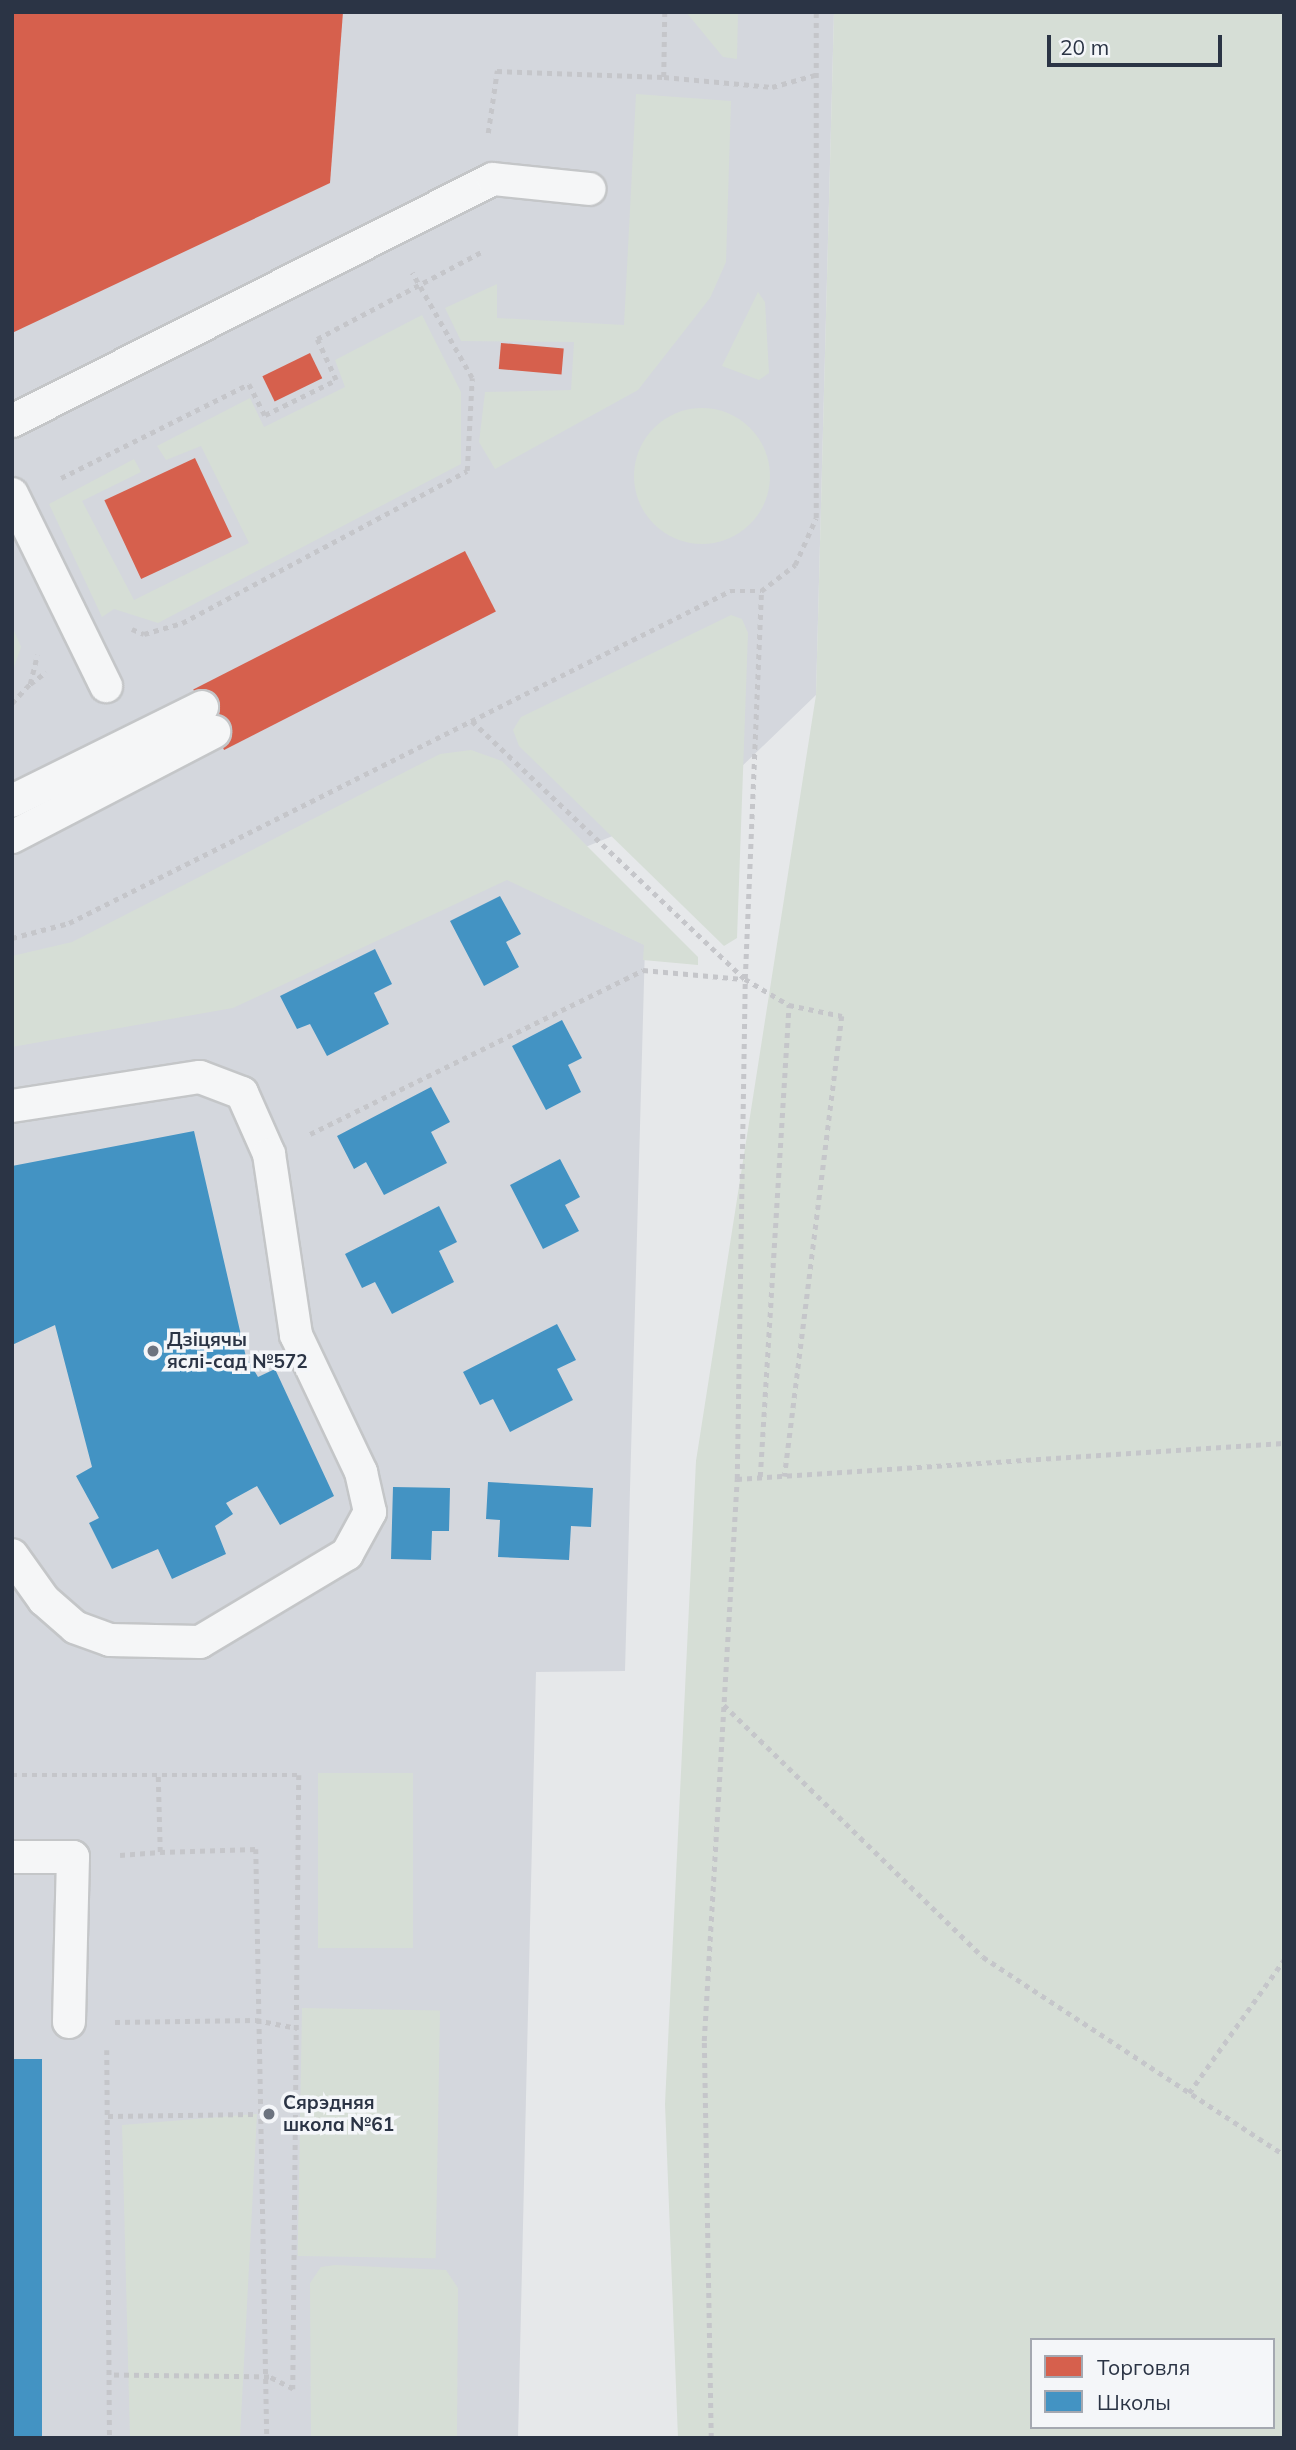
<!DOCTYPE html>
<html>
<head>
<meta charset="utf-8">
<style>
	body { margin:0 }
	#map { position:relative; width:1296px; height:2450px; overflow:hidden; background:#e6e8ea; font-family:Mulish,sans-serif }
	div>[style] { position:absolute }
	.built>* { inset:0; background:#d4d7dd }
	.green>* { inset:0; background:#d6ded6; transform-origin:0 0 }
	.round { border-radius:50% }
	.shops>* { inset:0; background:#d6604d; transform-origin:0 0 }
	.schools>* { inset:0; background:#4393c3; transform-origin:0 0 }
	.path>* { height:4.5px; margin-top:-2.25px; transform-origin:0; background:repeating-linear-gradient(90deg,#c5c6ca 0 5px,transparent 0 10px) }
	.roads { filter:drop-shadow(2px 0 #c4c6c8) drop-shadow(-2px 0 #c4c6c8) drop-shadow(0 2px #c4c6c8) drop-shadow(0 -2px #c4c6c8) }
	.service>* { height:32px; margin:-16px; padding:0 16px; transform-origin:16px; border-radius:16px; background:#f5f6f7 }
	.dots>* { width:19px; height:19px; translate:-50% -50%; box-sizing:border-box; border:4px solid #f4f6f9; border-radius:50% }
	span { translate:-50% -50%; white-space:nowrap; text-align:center; line-height:1.15; -webkit-text-stroke:7px #f4f6f9; paint-order:stroke }
	.poi-label { font-size:19px; color:#2b3445; font-weight:700 }
	.left { translate:0 -50%; text-align:left }
	.frame { position:absolute; inset:0; border:14px solid #2b3445; pointer-events:none }
	.legend { position:absolute; left:1030px; top:2338px; width:245px; height:91px; box-sizing:border-box; background:#f4f6f9; border:2px solid #a4a8b1; margin:0; padding:9px 12px; list-style:none; font-size:21px; color:#2b3445 }
	.legend li { display:flex; align-items:center; gap:14px; height:35px }
	.legend b { width:35px; border:2px solid #a4a8b1 }
	.scale { position:absolute; left:1047px; top:35px; width:175px; height:32px; box-sizing:border-box; border:4px solid #2b3445; border-top:0; padding-left:9px; font-size:21px; line-height:24px; white-space:nowrap; color:#2b3445; -webkit-text-stroke:5px #f4f6f9; paint-order:stroke }
</style>
</head>
<body>
<div id="map">
	<div class="built">
		<div style="clip-path:polygon(12px 12px,834px 12px,816px 695px,711px 796px,507px 879px,645px 945px,625px 1671px,536px 1672px,518px 2438px,12px 2438px)"></div>
	</div>
	<div class="green">
		<div style="clip-path:polygon(686px 12px,738px 12px,737px 59px,723px 57px)"></div>
		<div style="clip-path:polygon(evenodd,834px 12px,1284px 12px,1284px 2438px,678px 2438px,665px 2104px,696px 1461px,816px 695px,834px 12px,1032px 2340px,1273px 2340px,1273px 2427px,1032px 2427px,1032px 2340px)"></div>
		<div style="clip-path:polygon(636px 94px,731px 101px,726px 262px,710px 298px,638px 390px,495px 469px,479px 442px,485px 392px,571px 390px,574px 342px,461px 341px,445px 308px,497px 284px,497px 318px,624px 325px)"></div>
		<div style="clip-path:polygon(758px 292px,765px 302px,769px 373px,759px 380px,722px 366px)"></div>
		<div style="clip-path:polygon(422px 315px,461px 392px,461px 464px,158px 623px,114px 609px,102px 617px,49px 504px,134px 459px,141px 472px,82px 501px,134px 600px,249px 543px,201px 446px,166px 460px,157px 446px,250px 398px,264px 427px,345px 387px,335px 360px)"></div>
		<div class="round" style="left:634px;top:408px;width:136px;height:136px"></div>
		<div style="clip-path:polygon(731px 615px,742px 619px,748px 633px,737px 938px,724px 946px,519px 746px,513px 730px,521px 717px)"></div>
		<div style="clip-path:polygon(12px 626px,21px 647px,12px 673px)"></div>
		<div style="clip-path:polygon(471px 750px,502px 761px,698px 957px,698px 965px,643px 960px,644px 945px,507px 880px,233px 1008px,12px 1047px,12px 956px,72px 942px,440px 754px)"></div>
		<div style="left:318px;top:1773px;width:95px;height:175px"></div>
		<div style="left:302px;top:2008px;width:138px;height:248px;rotate:1deg"></div>
		<div style="clip-path:polygon(257px 2114px,240px 2438px,130px 2438px,122px 2125px)"></div>
		<div style="clip-path:polygon(335px 2265px,446px 2270px,458px 2288px,457px 2438px,311px 2438px,310px 2283px,321px 2267px)"></div>
	</div>
	<div class="shops">
		<div style="clip-path:polygon(12px 12px,343px 12px,330px 183px,12px 333px)"></div>
		<div style="left:501px;top:343px;width:63px;height:26px;rotate:5deg"></div>
		<div style="left:310px;top:353px;width:28px;height:53px;rotate:64deg"></div>
		<div style="left:195px;top:458px;width:87px;height:100px;rotate:65deg"></div>
		<div style="left:465px;top:551px;width:68px;height:305px;rotate:63deg"></div>
	</div>
	<div class="schools">
		<div style="clip-path:polygon(500px 896px,521px 934px,506px 942px,519px 967px,484px 986px,450px 921px)"></div>
		<div style="clip-path:polygon(375px 949px,392px 984px,374px 993px,389px 1024px,327px 1056px,310px 1024px,297px 1029px,280px 996px)"></div>
		<div style="clip-path:polygon(562px 1020px,582px 1058px,568px 1065px,581px 1092px,546px 1110px,512px 1046px)"></div>
		<div style="clip-path:polygon(431px 1087px,450px 1122px,431px 1132px,447px 1163px,384px 1195px,366px 1162px,354px 1169px,337px 1136px)"></div>
		<div style="clip-path:polygon(194px 1131px,246px 1357px,258px 1377px,275px 1369px,334px 1496px,280px 1525px,257px 1486px,226px 1503px,233px 1514px,215px 1526px,226px 1554px,172px 1579px,158px 1549px,112px 1569px,89px 1523px,99px 1518px,76px 1476px,92px 1467px,55px 1325px,12px 1345px,12px 1166px)"></div>
		<div style="clip-path:polygon(560px 1159px,580px 1197px,565px 1205px,579px 1231px,543px 1249px,510px 1185px)"></div>
		<div style="clip-path:polygon(439px 1206px,457px 1242px,439px 1251px,454px 1282px,392px 1314px,375px 1282px,362px 1288px,345px 1254px)"></div>
		<div style="clip-path:polygon(557px 1324px,576px 1360px,557px 1369px,573px 1400px,510px 1432px,493px 1399px,480px 1405px,463px 1372px)"></div>
		<div style="clip-path:polygon(488px 1482px,593px 1488px,591px 1527px,571px 1526px,569px 1560px,498px 1557px,500px 1520px,486px 1519px)"></div>
		<div style="clip-path:polygon(393px 1487px,450px 1488px,449px 1531px,432px 1531px,431px 1560px,391px 1559px)"></div>
		<div style="left:12px;top:2059px;width:30px;height:379px"></div>
	</div>
	<div class="path">
		<div style="left:665px;top:12px;width:65px;rotate:90.9deg"></div>
		<div style="left:664px;top:77px;width:108px;rotate:5.3deg"></div>
		<div style="left:772px;top:87px;width:45px;rotate:-15.6deg"></div>
		<div style="left:488px;top:133px;width:63px;rotate:-81.7deg"></div>
		<div style="left:497px;top:71px;width:167px;rotate:2.1deg"></div>
		<div style="left:61px;top:478px;width:210px;rotate:-26.6deg"></div>
		<div style="left:249px;top:384px;width:35px;rotate:63deg"></div>
		<div style="left:265px;top:415px;width:79px;rotate:-26.2deg"></div>
		<div style="left:336px;top:380px;width:45px;rotate:-114.9deg"></div>
		<div style="left:317px;top:339px;width:188px;rotate:-27.9deg"></div>
		<div style="left:132px;top:629px;width:13px;rotate:23deg"></div>
		<div style="left:144px;top:634px;width:40px;rotate:-16deg"></div>
		<div style="left:182px;top:623px;width:323px;rotate:-28.1deg"></div>
		<div style="left:467px;top:471px;width:93px;rotate:-86.9deg"></div>
		<div style="left:472px;top:378px;width:121px;rotate:-119.7deg"></div>
		<div style="left:30px;top:684px;width:20px;rotate:-37deg"></div>
		<div style="left:12px;top:703px;width:26px;rotate:-47deg"></div>
		<div style="left:30px;top:684px;width:30px;rotate:-76deg"></div>
		<div style="left:472px;top:721px;width:376px;rotate:43.4deg"></div>
		<div style="left:745px;top:979px;width:51px;rotate:30.6deg"></div>
		<div style="left:789px;top:1005px;width:54px;rotate:11.7deg"></div>
		<div style="left:842px;top:1016px;width:464px;rotate:97.1deg"></div>
		<div style="left:12px;top:938px;width:59px;rotate:-14.7deg"></div>
		<div style="left:69px;top:923px;width:740px;rotate:-26.67deg"></div>
		<div style="left:730px;top:591px;width:31px"></div>
		<div style="left:310px;top:1134px;width:371px;rotate:-26.2deg"></div>
		<div style="left:643px;top:970px;width:100px;rotate:5.1deg"></div>
		<div style="left:760px;top:1477px;width:473px;rotate:-86.5deg"></div>
		<div style="left:737px;top:1479px;width:548px;rotate:-3.77deg"></div>
		<div style="left:724px;top:1705px;width:361px;rotate:44.2deg"></div>
		<div style="left:983px;top:1957px;width:360px;rotate:33.3deg"></div>
		<div style="left:12px;top:1775px;width:287px"></div>
		<div style="left:299px;top:1775px;width:614px;rotate:90.56deg"></div>
		<div style="left:293px;top:2389px;width:27px;rotate:-153deg"></div>
		<div style="left:269px;top:2377px;width:160px;rotate:-179.3deg"></div>
		<div style="left:160px;top:1852px;width:96px;rotate:-1.8deg"></div>
		<div style="left:256px;top:1849px;width:589px;rotate:88.93deg"></div>
		<div style="left:120px;top:1855px;width:40px;rotate:-4.3deg"></div>
		<div style="left:160px;top:1852px;width:78px;rotate:-91.5deg"></div>
		<div style="left:115px;top:2022px;width:141px;rotate:-0.8deg"></div>
		<div style="left:256px;top:2020px;width:42px;rotate:11deg"></div>
		<div style="left:107px;top:2050px;width:388px;rotate:89.6deg"></div>
		<div style="left:1189px;top:2093px;width:163px;rotate:-54.5deg"></div>
		<div style="left:108px;top:2116px;width:149px;rotate:-0.8deg"></div>
		<div style="left:711px;top:2438px;width:397px;rotate:-91deg"></div>
		<div style="left:704px;top:2041px;width:563px;rotate:-86.64deg"></div>
		<div style="left:737px;top:1479px;width:500px;rotate:-89.08deg"></div>
		<div style="left:745px;top:979px;width:388px;rotate:-87.6deg"></div>
		<div style="left:761px;top:591px;width:43px;rotate:-37.4deg"></div>
		<div style="left:795px;top:565px;width:51px;rotate:-65.9deg"></div>
		<div style="left:816px;top:518px;width:506px;rotate:-90deg"></div>
	</div>
	<div class="roads">
		<div class="service">
			<div style="left:12px;top:421px;width:538px;rotate:-26.71deg"></div>
			<div style="left:493px;top:179px;width:97px;rotate:5.9deg"></div>
			<div style="left:12px;top:494px;width:214px;rotate:63.9deg"></div>
			<div style="left:12px;top:801px;width:212px;rotate:-26.3deg"></div>
			<div style="left:12px;top:837px;width:228px;rotate:-27.5deg"></div>
			<div style="left:12px;top:1106px;width:190px;rotate:-8.8deg"></div>
			<div style="left:200px;top:1077px;width:45px;rotate:20.9deg"></div>
			<div style="left:242px;top:1093px;width:67px;rotate:66.1deg"></div>
			<div style="left:269px;top:1154px;width:183px;rotate:81.5deg"></div>
			<div style="left:296px;top:1335px;width:152px;rotate:64.6deg"></div>
			<div style="left:361px;top:1472px;width:41px;rotate:77.3deg"></div>
			<div style="left:370px;top:1512px;width:48px;rotate:118.7deg"></div>
			<div style="left:347px;top:1554px;width:171px;rotate:149.1deg"></div>
			<div style="left:200px;top:1642px;width:90px;rotate:-178.7deg"></div>
			<div style="left:110px;top:1640px;width:37px;rotate:-160deg"></div>
			<div style="left:75px;top:1627px;width:41px;rotate:-138.9deg"></div>
			<div style="left:44px;top:1600px;width:55px;rotate:-125.4deg"></div>
			<div style="left:12px;top:1857px;width:61px"></div>
			<div style="left:73px;top:1857px;width:165px;rotate:91.4deg"></div>
		</div>
	</div>
	<div class="dots">
		<div style="left:153px;top:1351px;background:#6c737f"></div>
		<div style="left:269px;top:2114px;background:#6c737f"></div>
	</div>
	<div class="poi-label">
		<span class="left" style="left:167px;top:1351px">Дзіцячы<br>яслі-сад №572</span>
		<span class="left" style="left:283px;top:2114px">Сярэдняя<br>школа №61</span>
	</div>
	<div class="frame"></div>
	<ul class="legend">
	<li><b style="height:19px;background:#d6604d"></b>Торговля</li>
	<li><b style="height:19px;background:#4393c3"></b>Школы</li>
	</ul>
	<div class="scale">20 m</div>
</div>
</body>
</html>
